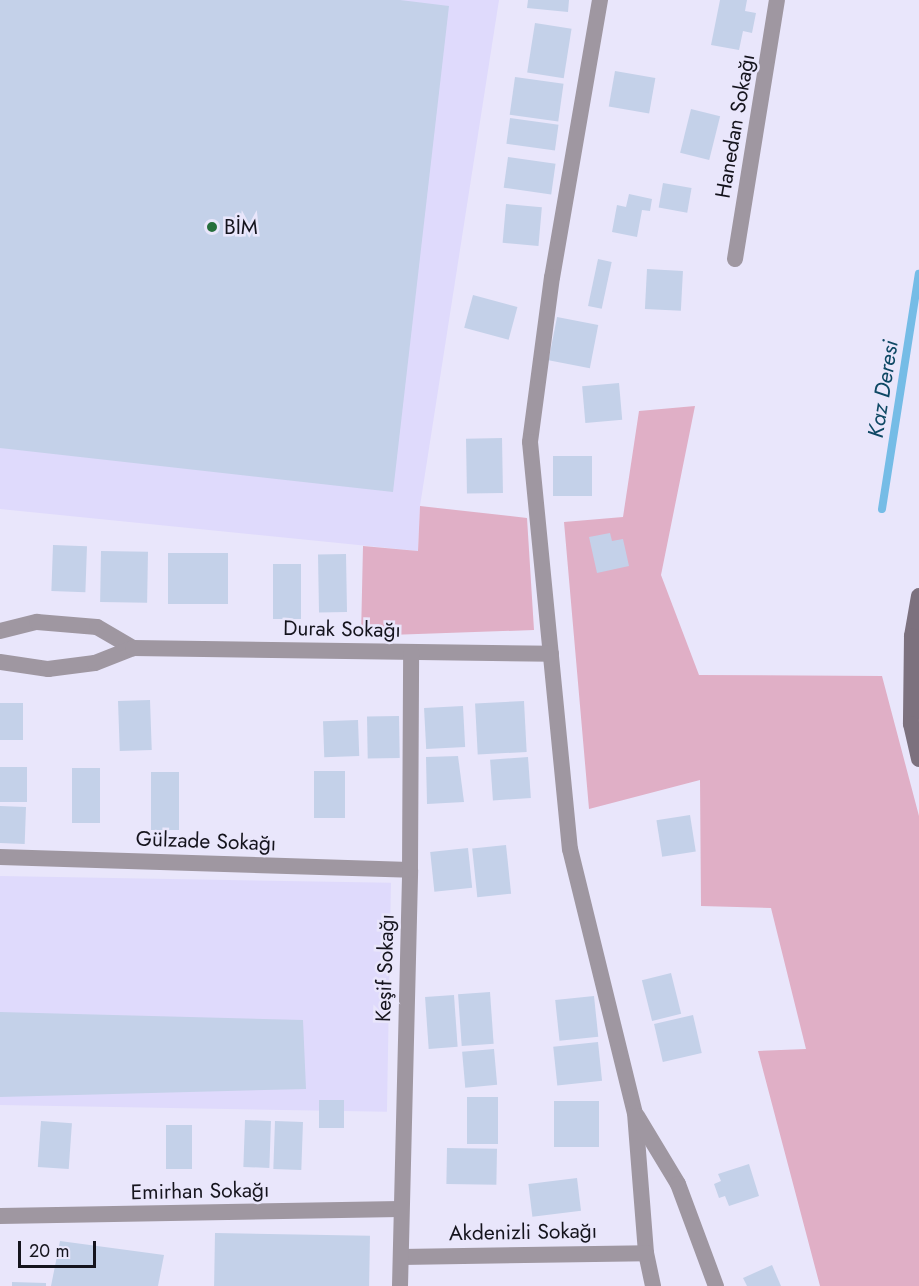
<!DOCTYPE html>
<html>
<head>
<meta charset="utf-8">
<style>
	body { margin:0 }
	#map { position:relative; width:919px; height:1286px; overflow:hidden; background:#e9e6fb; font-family:Jost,sans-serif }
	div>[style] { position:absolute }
	.built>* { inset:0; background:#dfdafc; transform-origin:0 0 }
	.green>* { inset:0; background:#e0afc6 }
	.stream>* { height:8px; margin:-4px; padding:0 4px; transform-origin:4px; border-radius:4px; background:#75bce6 }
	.building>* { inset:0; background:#c4d1e9; transform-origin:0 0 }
	.minor>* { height:16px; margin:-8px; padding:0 8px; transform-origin:8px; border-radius:8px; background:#9f97a1 }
	.secondary>* { height:16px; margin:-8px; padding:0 8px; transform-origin:8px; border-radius:8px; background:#7c717e }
	.dots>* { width:16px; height:16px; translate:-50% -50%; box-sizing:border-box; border:3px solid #e9e6fb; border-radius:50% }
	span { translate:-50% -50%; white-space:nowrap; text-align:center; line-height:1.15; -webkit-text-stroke:5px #e9e6fb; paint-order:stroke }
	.street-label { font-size:21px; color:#15141d }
	.poi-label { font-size:21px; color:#15141d }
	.left { translate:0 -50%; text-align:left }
	.water-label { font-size:22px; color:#0e4864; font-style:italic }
	.scale { position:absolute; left:18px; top:1241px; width:78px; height:27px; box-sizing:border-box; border:3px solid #15141d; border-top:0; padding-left:8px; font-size:18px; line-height:21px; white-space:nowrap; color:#15141d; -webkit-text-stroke:4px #e9e6fb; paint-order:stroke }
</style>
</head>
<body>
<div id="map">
	<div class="built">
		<div style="clip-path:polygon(0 0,499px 0,420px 506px,418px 551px,0 509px)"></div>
		<div style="left:0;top:876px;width:391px;height:229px;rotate:1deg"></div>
	</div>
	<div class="green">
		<div style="clip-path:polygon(695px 406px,661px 575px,699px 675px,882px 676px,919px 816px,919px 1286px,820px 1286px,758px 1051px,806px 1049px,771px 908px,701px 906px,700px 780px,589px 809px,564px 522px,623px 517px,639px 411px)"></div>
		<div style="clip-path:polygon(420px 506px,527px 518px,534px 630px,361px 636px,363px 546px,418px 551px)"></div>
	</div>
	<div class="stream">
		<div style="left:882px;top:509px;width:238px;rotate:-81.1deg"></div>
	</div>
	<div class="building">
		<div style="clip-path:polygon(0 0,400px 0,449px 6px,393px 492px,0 448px)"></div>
		<div style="clip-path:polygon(528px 0,569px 0,568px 12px,527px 8px)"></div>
		<div style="clip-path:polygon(720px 0,747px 0,745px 11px,756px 13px,752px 33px,743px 31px,739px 50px,711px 45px)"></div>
		<div style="left:535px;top:23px;width:37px;height:50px;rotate:9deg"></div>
		<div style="left:615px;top:71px;width:41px;height:36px;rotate:10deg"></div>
		<div style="left:515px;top:77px;width:49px;height:38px;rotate:8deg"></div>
		<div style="left:691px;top:109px;width:30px;height:45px;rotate:14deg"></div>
		<div style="left:510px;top:118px;width:49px;height:26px;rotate:8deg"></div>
		<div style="left:508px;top:157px;width:48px;height:31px;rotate:8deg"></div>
		<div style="left:663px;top:183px;width:29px;height:25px;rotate:10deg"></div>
		<div style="clip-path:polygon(629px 194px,652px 199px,650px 211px,642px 210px,637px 237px,612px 232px,617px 205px,626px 207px)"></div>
		<div style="left:506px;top:204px;width:36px;height:39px;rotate:5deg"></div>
		<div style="left:598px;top:259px;width:14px;height:48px;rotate:12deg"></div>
		<div style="left:647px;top:269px;width:36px;height:40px;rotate:3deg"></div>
		<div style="left:473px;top:295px;width:46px;height:34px;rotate:15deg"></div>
		<div style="left:557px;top:317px;width:42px;height:44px;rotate:11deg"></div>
		<div style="left:619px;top:383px;width:37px;height:37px;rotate:85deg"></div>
		<div style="left:502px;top:438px;width:55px;height:36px;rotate:89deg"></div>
		<div style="left:592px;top:456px;width:40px;height:39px;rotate:90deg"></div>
		<div style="clip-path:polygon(610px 533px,612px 541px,623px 539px,629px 566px,597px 573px,589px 537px)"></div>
		<div style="left:53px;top:545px;width:34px;height:46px;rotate:2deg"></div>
		<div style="left:101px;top:551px;width:47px;height:51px;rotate:1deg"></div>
		<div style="left:228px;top:553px;width:51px;height:60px;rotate:90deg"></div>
		<div style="left:346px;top:554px;width:58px;height:28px;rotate:89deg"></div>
		<div style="left:273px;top:564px;width:28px;height:55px"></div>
		<div style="left:150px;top:700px;width:50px;height:32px;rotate:88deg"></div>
		<div style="left:524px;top:701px;width:51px;height:49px;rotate:87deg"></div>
		<div style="left:0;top:703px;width:23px;height:37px"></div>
		<div style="left:463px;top:706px;width:41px;height:39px;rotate:87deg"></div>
		<div style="left:399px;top:716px;width:42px;height:32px;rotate:89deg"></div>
		<div style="left:358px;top:720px;width:36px;height:35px;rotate:88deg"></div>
		<div style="clip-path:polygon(458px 756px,464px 802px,427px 804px,426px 757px)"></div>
		<div style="left:528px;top:757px;width:41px;height:38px;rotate:86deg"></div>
		<div style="left:0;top:767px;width:27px;height:35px"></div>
		<div style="left:72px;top:768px;width:28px;height:55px"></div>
		<div style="left:314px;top:771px;width:31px;height:47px"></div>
		<div style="left:151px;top:772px;width:28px;height:58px"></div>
		<div style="left:0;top:806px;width:26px;height:37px;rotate:2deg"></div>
		<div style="left:690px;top:815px;width:37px;height:34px;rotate:81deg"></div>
		<div style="left:506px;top:845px;width:49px;height:34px;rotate:84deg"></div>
		<div style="left:468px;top:848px;width:40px;height:38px;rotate:84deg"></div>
		<div style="left:671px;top:973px;width:42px;height:30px;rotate:76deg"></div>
		<div style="left:490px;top:992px;width:52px;height:32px;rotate:86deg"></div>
		<div style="left:454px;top:995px;width:52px;height:29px;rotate:86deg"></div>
		<div style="left:594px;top:996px;width:41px;height:39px;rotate:84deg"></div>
		<div style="clip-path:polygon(0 1012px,303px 1020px,306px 1089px,0 1097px)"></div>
		<div style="left:693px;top:1015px;width:39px;height:40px;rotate:77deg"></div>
		<div style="left:598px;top:1042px;width:39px;height:45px;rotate:84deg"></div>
		<div style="left:494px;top:1049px;width:36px;height:32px;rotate:85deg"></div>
		<div style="left:467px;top:1097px;width:31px;height:47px"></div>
		<div style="left:319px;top:1100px;width:25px;height:28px"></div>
		<div style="left:554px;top:1101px;width:45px;height:46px"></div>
		<div style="left:245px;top:1120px;width:26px;height:47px;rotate:2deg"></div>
		<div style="left:41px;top:1121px;width:31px;height:46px;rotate:4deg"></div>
		<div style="left:275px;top:1121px;width:28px;height:48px;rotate:2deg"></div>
		<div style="left:166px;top:1125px;width:26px;height:44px"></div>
		<div style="left:447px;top:1148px;width:50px;height:36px;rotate:1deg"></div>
		<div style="clip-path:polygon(749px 1164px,759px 1196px,729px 1206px,725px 1196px,719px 1198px,714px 1184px,721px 1181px,718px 1174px)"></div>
		<div style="left:577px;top:1178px;width:33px;height:49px;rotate:83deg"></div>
		<div style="left:215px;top:1233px;width:155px;height:53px;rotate:1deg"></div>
		<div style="clip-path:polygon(60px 1241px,164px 1255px,158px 1286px,51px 1286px)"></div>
		<div style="clip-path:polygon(772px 1265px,781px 1286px,747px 1286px,743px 1278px)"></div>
		<div style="clip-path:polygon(12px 1282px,46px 1283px,46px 1286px,12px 1286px)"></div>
	</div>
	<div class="minor">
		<div style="left:600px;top:0;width:281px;rotate:99.8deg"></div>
		<div style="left:552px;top:277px;width:166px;rotate:97.6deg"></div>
		<div style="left:530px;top:442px;width:409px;rotate:84.4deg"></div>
		<div style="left:570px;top:849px;width:272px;rotate:76.2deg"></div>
		<div style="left:635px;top:1113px;width:140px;rotate:85.5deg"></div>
		<div style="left:646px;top:1253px;width:34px;rotate:78deg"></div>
		<div style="left:735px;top:259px;width:262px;rotate:-80.8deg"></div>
		<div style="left:0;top:631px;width:38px;rotate:-14deg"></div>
		<div style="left:37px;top:622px;width:60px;rotate:4.8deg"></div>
		<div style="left:97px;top:627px;width:42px;rotate:30.3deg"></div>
		<div style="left:0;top:662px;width:49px;rotate:8.3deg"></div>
		<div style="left:48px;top:669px;width:47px;rotate:-7.3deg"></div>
		<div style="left:95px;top:663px;width:41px;rotate:-21.5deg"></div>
		<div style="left:133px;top:648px;width:418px;rotate:0.8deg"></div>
		<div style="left:0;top:857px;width:410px;rotate:1.8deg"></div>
		<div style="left:637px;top:1116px;width:79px;rotate:58.9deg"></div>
		<div style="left:678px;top:1184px;width:109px;rotate:69.6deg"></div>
		<div style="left:0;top:1216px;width:400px;rotate:-1deg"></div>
		<div style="left:401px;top:1257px;width:245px;rotate:-0.9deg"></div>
		<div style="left:400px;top:1286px;width:416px;rotate:-88.6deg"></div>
		<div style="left:410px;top:870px;width:218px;rotate:-89.7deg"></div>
	</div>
	<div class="secondary">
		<div style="left:919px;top:596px;width:41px;rotate:99.9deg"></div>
		<div style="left:912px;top:636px;width:88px;rotate:90.7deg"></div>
		<div style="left:911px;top:724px;width:36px;rotate:77deg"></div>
	</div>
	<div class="dots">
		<div style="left:212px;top:227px;background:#276f3c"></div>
	</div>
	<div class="street-label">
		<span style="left:735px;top:126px;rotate:-80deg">Hanedan Sokağı</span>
		<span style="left:342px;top:629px;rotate:1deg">Durak Sokağı</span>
		<span style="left:206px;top:841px;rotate:2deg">Gülzade Sokağı</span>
		<span style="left:385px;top:968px;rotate:-88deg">Keşif Sokağı</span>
		<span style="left:200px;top:1191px;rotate:-1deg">Emirhan Sokağı</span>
		<span style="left:523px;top:1232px;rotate:-1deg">Akdenizli Sokağı</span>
	</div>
	<div class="poi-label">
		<span class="left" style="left:224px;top:227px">BİM</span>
	</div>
	<div class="water-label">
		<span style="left:883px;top:389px;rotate:-81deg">Kaz Deresi</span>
	</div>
	<div class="scale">20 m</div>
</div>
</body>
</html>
